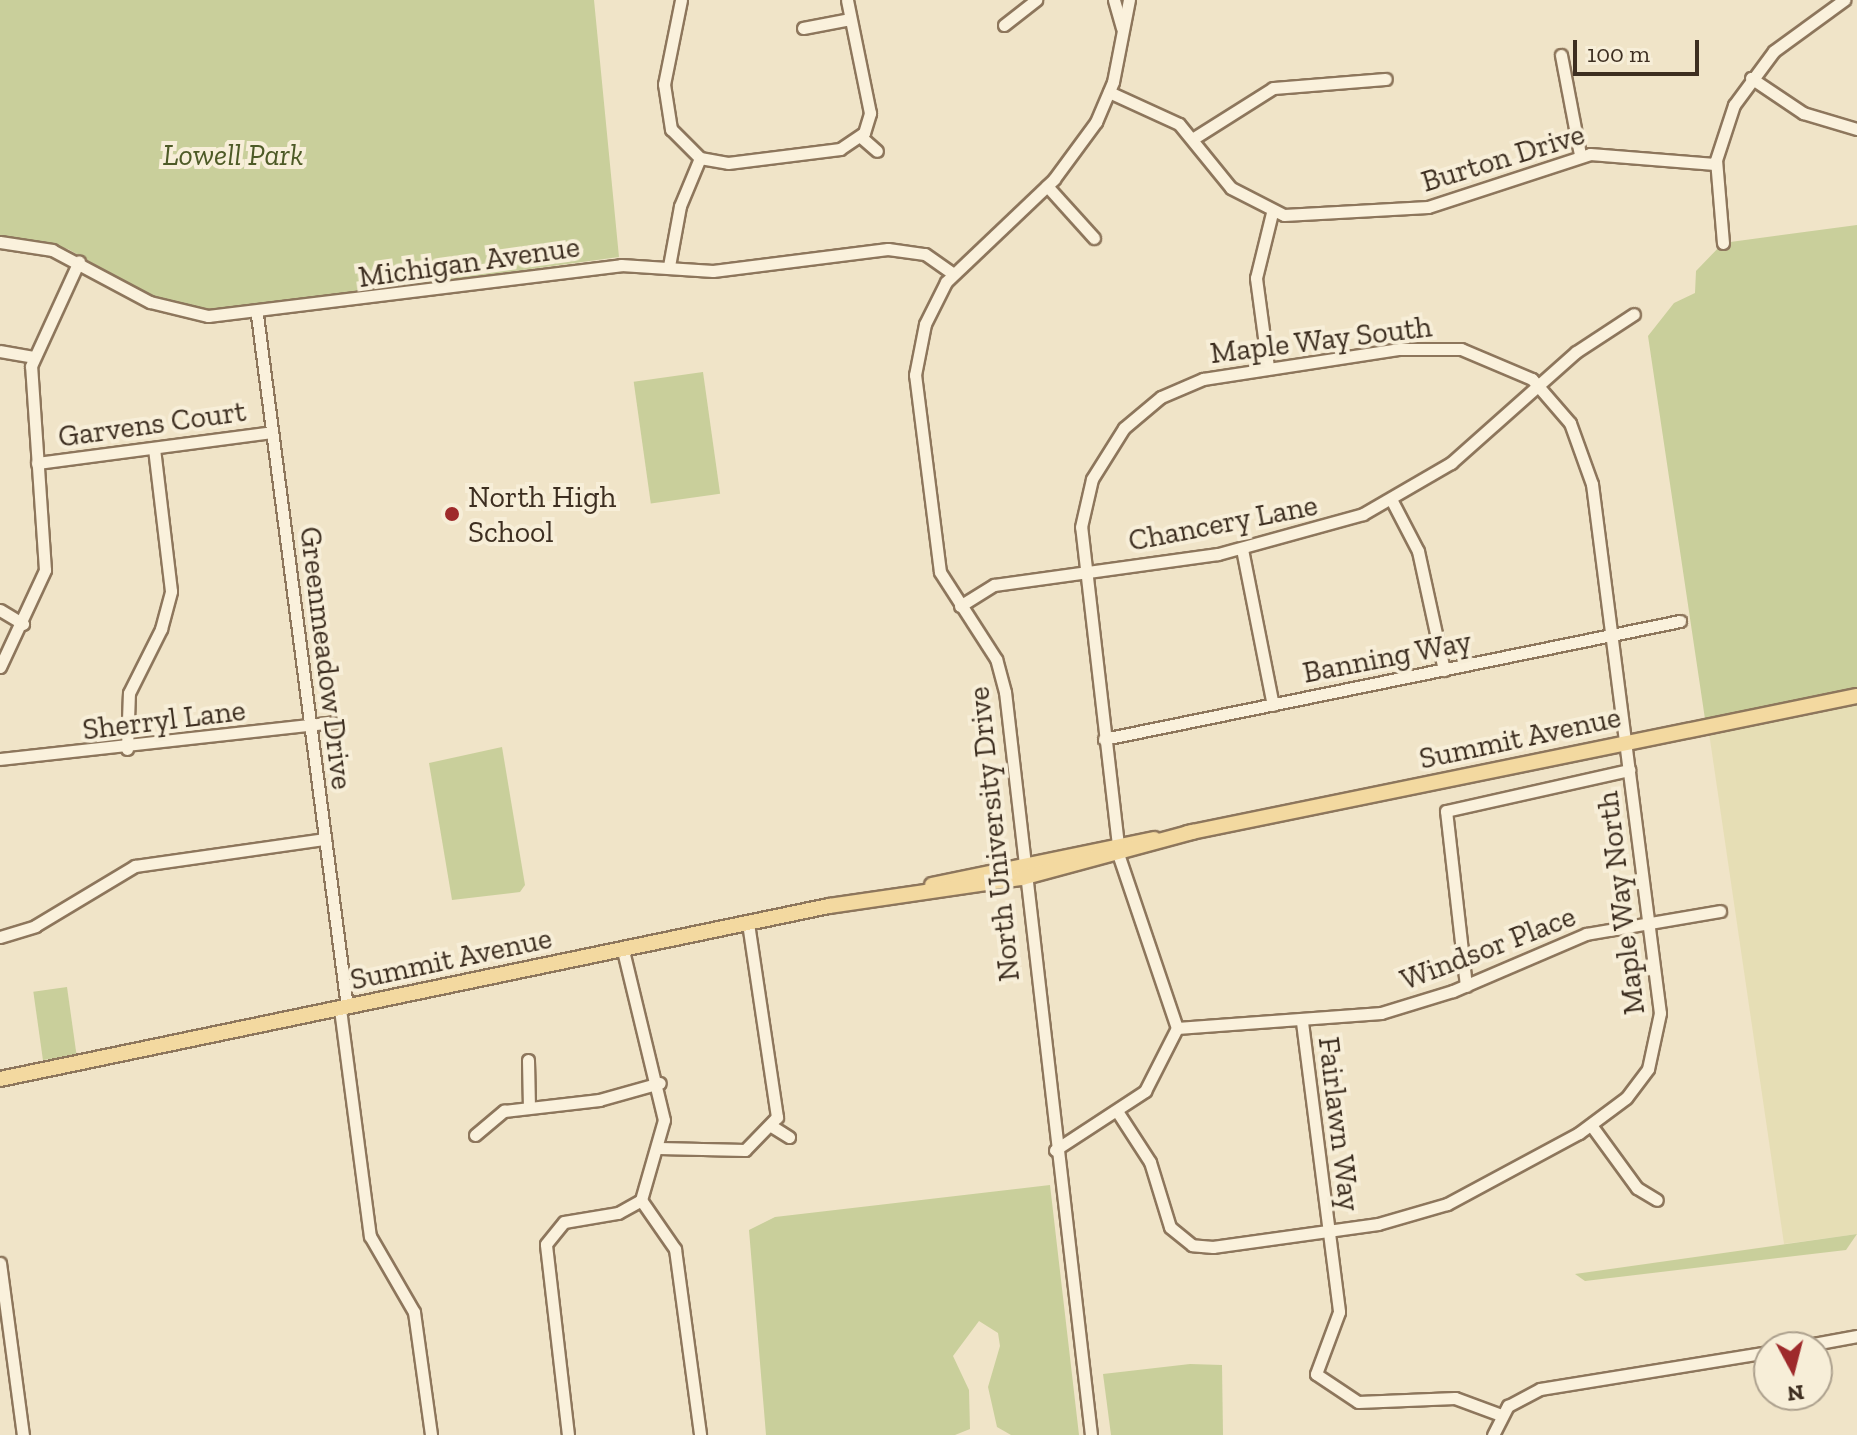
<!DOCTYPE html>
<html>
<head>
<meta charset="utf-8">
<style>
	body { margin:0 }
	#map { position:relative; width:1857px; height:1435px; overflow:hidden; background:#f0e4c8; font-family:"Zilla Slab",serif }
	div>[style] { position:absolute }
	.farmland>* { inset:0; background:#e6deb5 }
	.green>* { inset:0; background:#c9cf9b; transform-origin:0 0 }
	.roads { filter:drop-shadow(2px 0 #8d765c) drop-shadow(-2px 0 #8d765c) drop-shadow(0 2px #8d765c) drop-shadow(0 -2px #8d765c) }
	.minor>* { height:11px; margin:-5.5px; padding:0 5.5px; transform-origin:5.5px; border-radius:5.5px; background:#faf1dc }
	.major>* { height:14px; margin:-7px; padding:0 7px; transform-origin:7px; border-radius:7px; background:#f3d9a0 }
	.dots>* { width:22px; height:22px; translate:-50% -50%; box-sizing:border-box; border:4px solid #f7eed8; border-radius:50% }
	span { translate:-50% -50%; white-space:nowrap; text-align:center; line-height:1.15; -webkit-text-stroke:8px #f7eed8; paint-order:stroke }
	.park-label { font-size:30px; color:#4d5a26; font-style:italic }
	.street-label { font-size:30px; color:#3d2e20 }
	.poi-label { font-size:30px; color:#3d2e20 }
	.left { translate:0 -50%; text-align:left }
	.north { position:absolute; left:1753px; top:1331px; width:80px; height:80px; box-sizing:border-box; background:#f7eed8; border:2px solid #ada18e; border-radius:50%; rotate:173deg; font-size:22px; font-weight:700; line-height:32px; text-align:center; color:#3d2e20 }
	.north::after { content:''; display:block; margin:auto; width:28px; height:36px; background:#9e2a2b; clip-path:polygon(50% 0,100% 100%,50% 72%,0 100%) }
	.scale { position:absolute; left:1573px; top:40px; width:126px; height:36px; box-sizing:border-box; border:4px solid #3d2e20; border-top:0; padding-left:10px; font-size:24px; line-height:28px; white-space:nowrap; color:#3d2e20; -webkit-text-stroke:6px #f7eed8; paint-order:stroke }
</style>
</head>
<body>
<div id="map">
	<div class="farmland">
		<div style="clip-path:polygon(1857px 696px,1857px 1234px,1784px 1244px,1708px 726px)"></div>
	</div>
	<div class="green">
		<div style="clip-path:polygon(0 0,594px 0,619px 257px,212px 312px,153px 298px,68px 249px,0 238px)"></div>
		<div style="clip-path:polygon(1857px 225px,1857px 688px,1705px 719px,1648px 336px,1674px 303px,1695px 293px,1696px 271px,1723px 243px)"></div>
		<div style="left:703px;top:372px;width:123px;height:70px;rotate:82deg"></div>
		<div style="clip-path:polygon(502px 747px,525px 885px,520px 892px,452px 900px,429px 763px)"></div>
		<div style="left:67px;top:987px;width:69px;height:34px;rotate:82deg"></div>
		<div style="clip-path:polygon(1050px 1185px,1079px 1435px,1011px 1435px,997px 1427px,988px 1387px,1000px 1346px,998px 1333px,979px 1321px,953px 1356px,969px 1390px,970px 1429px,955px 1435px,766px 1435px,749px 1230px,775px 1217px)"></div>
		<div style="clip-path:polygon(1857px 1234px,1846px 1250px,1585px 1281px,1575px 1274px)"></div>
		<div style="clip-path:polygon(1190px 1364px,1222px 1365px,1223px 1435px,1111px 1435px,1103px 1374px)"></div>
	</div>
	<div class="roads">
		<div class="minor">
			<div style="left:681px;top:0;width:86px;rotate:101.4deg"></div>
			<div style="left:664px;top:84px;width:46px;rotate:81.2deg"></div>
			<div style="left:671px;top:129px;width:41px;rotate:45deg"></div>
			<div style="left:700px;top:158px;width:28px;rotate:10deg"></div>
			<div style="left:728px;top:163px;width:113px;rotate:-7.1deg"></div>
			<div style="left:840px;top:149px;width:29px;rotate:-34deg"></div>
			<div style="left:864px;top:133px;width:21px;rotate:-73deg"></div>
			<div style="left:870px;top:113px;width:115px;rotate:-101.5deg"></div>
			<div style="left:1114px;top:0;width:29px;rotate:74deg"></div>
			<div style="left:1004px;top:25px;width:41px;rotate:-38deg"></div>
			<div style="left:803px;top:28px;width:48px;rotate:-10.8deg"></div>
			<div style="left:1561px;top:55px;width:102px;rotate:79.2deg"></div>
			<div style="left:1751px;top:78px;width:63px;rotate:33.9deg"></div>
			<div style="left:1803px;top:113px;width:56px;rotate:16.5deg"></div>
			<div style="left:1109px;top:92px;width:77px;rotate:24.6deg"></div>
			<div style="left:1179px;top:124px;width:82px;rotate:50.9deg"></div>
			<div style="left:1231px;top:188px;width:59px;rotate:27deg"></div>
			<div style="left:1284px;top:215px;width:144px;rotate:-3.2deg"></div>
			<div style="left:1428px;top:207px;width:170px;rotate:-18.1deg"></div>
			<div style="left:1590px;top:154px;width:125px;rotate:4.6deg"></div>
			<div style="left:861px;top:137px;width:21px;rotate:41deg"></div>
			<div style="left:1194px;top:138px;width:93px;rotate:-32.3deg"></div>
			<div style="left:1273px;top:88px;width:113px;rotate:-4.6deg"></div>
			<div style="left:1047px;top:186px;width:70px;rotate:47.9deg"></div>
			<div style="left:0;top:242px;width:53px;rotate:8.7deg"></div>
			<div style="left:52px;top:250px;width:111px;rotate:28deg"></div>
			<div style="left:150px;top:302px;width:60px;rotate:13.6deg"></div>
			<div style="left:208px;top:316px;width:416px;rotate:-7deg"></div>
			<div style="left:621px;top:265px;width:92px;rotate:3.7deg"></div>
			<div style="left:713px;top:271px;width:176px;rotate:-7.2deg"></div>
			<div style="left:888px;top:249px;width:37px;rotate:8deg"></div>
			<div style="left:925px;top:254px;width:33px;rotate:35deg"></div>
			<div style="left:1723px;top:243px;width:83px;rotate:-94.8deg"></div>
			<div style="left:1716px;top:160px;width:58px;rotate:-71.9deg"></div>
			<div style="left:1734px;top:105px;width:67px;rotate:-53.5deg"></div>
			<div style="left:1774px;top:51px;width:87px;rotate:-36.1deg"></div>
			<div style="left:669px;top:266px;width:61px;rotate:-79.6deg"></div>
			<div style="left:680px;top:206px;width:52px;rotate:-67.4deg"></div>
			<div style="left:257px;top:315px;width:698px;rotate:82.59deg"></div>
			<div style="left:0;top:351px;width:34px;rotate:10deg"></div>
			<div style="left:1268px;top:367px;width:90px;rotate:-97.7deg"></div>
			<div style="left:1256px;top:278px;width:67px;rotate:-76.2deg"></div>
			<div style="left:37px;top:463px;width:237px;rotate:-7.5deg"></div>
			<div style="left:1392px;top:501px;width:56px;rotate:62.5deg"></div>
			<div style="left:1418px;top:551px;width:122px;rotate:77.7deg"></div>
			<div style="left:1242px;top:549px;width:159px;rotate:78.8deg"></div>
			<div style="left:960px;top:606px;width:40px;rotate:-32deg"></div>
			<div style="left:994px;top:585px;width:226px;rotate:-7.9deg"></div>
			<div style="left:1218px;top:554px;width:150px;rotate:-15.4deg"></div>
			<div style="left:1363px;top:514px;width:102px;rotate:-30.1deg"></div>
			<div style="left:1451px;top:463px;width:167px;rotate:-41.6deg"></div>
			<div style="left:1576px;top:352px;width:69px;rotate:-33.2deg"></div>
			<div style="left:0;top:610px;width:27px;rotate:31deg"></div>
			<div style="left:0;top:667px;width:107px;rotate:-65.1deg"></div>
			<div style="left:45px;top:570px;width:204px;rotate:-93.9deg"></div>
			<div style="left:31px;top:366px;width:115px;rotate:-65.4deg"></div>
			<div style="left:1104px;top:739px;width:588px;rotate:-11.58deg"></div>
			<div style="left:127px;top:749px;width:56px;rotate:-88deg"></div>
			<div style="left:129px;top:693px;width:72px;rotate:-63.4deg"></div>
			<div style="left:161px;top:629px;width:39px;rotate:-75deg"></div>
			<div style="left:171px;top:591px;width:144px;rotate:-96.8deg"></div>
			<div style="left:0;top:759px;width:335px;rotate:-6.3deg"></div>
			<div style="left:1118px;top:845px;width:320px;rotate:-96.6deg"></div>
			<div style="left:1081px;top:527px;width:49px;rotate:-77.1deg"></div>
			<div style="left:1092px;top:479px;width:60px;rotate:-57.9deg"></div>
			<div style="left:1124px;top:428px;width:48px;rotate:-40deg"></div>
			<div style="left:1161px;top:397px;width:46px;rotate:-23.2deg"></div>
			<div style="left:1203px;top:379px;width:199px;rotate:-8.7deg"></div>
			<div style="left:1400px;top:349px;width:61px"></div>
			<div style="left:1461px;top:349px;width:77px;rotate:22.9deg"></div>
			<div style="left:1532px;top:379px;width:58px;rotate:49.2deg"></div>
			<div style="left:1570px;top:423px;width:65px;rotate:70.2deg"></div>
			<div style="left:1592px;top:484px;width:533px;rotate:82.68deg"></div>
			<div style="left:1660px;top:1013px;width:57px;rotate:102.1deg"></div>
			<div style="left:1648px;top:1069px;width:36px;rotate:127deg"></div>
			<div style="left:1626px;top:1098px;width:59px;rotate:143.3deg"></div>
			<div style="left:1579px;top:1133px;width:150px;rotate:151.7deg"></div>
			<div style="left:1447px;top:1204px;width:72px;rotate:163.8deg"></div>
			<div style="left:1378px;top:1224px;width:167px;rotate:172.1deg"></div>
			<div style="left:1213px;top:1247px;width:21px;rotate:-175deg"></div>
			<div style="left:1192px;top:1245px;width:28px;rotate:-141deg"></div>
			<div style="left:1170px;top:1227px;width:68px;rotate:-107.1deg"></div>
			<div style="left:1150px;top:1162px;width:57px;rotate:-122.9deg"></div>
			<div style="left:0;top:937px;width:37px;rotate:-17deg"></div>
			<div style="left:35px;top:926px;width:117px;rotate:-31deg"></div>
			<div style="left:135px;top:866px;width:192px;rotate:-8.1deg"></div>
			<div style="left:1466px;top:986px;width:176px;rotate:-96.5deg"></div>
			<div style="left:1446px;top:811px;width:188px;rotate:-12.6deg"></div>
			<div style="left:340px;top:1009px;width:229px;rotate:82.5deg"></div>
			<div style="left:370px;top:1236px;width:88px;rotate:59.9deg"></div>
			<div style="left:414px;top:1312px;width:124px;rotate:82.1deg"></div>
			<div style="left:1302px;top:1022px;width:292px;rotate:82.7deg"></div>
			<div style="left:1339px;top:1312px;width:66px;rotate:110.4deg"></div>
			<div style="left:1316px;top:1374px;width:50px;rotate:33.7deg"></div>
			<div style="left:1358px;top:1402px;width:97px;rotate:-2.4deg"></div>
			<div style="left:1455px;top:1398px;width:49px;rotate:20.3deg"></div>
			<div style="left:1177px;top:1028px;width:205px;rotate:-4.2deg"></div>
			<div style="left:1381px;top:1013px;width:75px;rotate:-17deg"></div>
			<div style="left:1453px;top:991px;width:145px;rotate:-23.2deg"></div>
			<div style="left:1586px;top:934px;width:136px;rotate:-9.7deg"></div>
			<div style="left:528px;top:1060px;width:46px;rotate:88.8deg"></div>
			<div style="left:1591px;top:1125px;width:78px;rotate:53.9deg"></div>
			<div style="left:1637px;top:1188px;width:23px;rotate:31deg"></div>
			<div style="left:773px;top:1127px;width:19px;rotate:32deg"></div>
			<div style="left:475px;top:1135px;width:38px;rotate:-40deg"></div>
			<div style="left:504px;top:1111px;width:96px;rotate:-6.6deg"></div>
			<div style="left:599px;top:1100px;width:63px;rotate:-15.6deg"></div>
			<div style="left:659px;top:1148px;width:86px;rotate:1.3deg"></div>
			<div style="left:745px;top:1150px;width:46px;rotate:-45.9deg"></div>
			<div style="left:777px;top:1117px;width:196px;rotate:-98.5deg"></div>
			<div style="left:1055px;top:1150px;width:108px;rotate:-33.2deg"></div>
			<div style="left:1145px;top:1091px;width:71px;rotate:-63.1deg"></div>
			<div style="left:1177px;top:1028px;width:181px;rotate:-108.7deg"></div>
			<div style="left:641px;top:1200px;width:60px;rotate:55.2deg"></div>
			<div style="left:675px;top:1249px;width:188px;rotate:82.3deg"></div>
			<div style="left:0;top:1263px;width:174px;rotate:82.4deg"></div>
			<div style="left:1797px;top:1347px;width:61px;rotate:-10.4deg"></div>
			<div style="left:568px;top:1435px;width:192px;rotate:-96.6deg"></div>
			<div style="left:546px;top:1244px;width:28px;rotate:-51deg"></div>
			<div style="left:564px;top:1222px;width:55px;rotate:-9.5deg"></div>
			<div style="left:618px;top:1213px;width:26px;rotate:-29deg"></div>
			<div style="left:641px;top:1200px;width:83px;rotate:-74deg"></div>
			<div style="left:664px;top:1120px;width:175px;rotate:-103.6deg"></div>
			<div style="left:1091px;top:1435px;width:748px;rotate:-96.6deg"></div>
			<div style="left:1005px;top:692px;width:34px;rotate:-105deg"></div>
			<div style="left:996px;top:659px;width:103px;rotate:-122.8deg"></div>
			<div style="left:940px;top:572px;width:199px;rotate:-97.2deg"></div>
			<div style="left:915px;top:375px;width:52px;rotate:-78.9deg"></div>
			<div style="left:925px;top:324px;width:47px;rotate:-63.4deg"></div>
			<div style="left:946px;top:282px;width:149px;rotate:-43.6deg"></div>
			<div style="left:1054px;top:179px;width:71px;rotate:-53.6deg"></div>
			<div style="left:1096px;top:122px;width:43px;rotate:-67deg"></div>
			<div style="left:1113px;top:82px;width:84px;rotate:-79deg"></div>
			<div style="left:1493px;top:1435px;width:33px;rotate:-63deg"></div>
			<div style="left:1508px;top:1406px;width:36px;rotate:-28deg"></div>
			<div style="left:1540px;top:1389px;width:232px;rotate:-9.2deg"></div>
		</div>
		<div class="major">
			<div style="left:1187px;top:833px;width:684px;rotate:-11.56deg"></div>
			<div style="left:932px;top:885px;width:227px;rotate:-11.7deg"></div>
			<div style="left:0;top:1079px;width:847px;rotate:-11.79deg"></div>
			<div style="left:829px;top:906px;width:195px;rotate:-8.3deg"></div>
			<div style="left:1022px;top:878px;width:177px;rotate:-15.1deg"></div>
		</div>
	</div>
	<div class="dots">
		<div style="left:452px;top:514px;background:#9e2a2b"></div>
	</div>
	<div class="park-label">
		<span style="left:233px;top:155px">Lowell Park</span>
	</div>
	<div class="street-label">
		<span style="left:1503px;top:158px;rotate:-17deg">Burton Drive</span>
		<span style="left:469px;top:262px;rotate:-8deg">Michigan Avenue</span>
		<span style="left:1321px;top:340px;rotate:-7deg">Maple Way South</span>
		<span style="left:152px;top:424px;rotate:-8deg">Garvens Court</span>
		<span style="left:1223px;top:523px;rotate:-11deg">Chancery Lane</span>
		<span style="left:1387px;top:657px;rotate:-11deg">Banning Way</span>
		<span style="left:326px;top:658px;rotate:83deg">Greenmeadow Drive</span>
		<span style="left:164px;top:720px;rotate:-7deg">Sherryl Lane</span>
		<span style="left:1520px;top:738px;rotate:-12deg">Summit Avenue</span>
		<span style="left:994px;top:834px;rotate:-96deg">North University Drive</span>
		<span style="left:1621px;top:903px;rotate:-97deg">Maple Way North</span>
		<span style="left:1488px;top:948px;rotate:-21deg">Windsor Place</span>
		<span style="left:451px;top:959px;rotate:-12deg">Summit Avenue</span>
		<span style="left:1339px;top:1124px;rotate:83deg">Fairlawn Way</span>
	</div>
	<div class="poi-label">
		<span class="left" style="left:468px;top:514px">North High<br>School</span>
	</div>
	<div class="north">N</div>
	<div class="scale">100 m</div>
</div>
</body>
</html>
